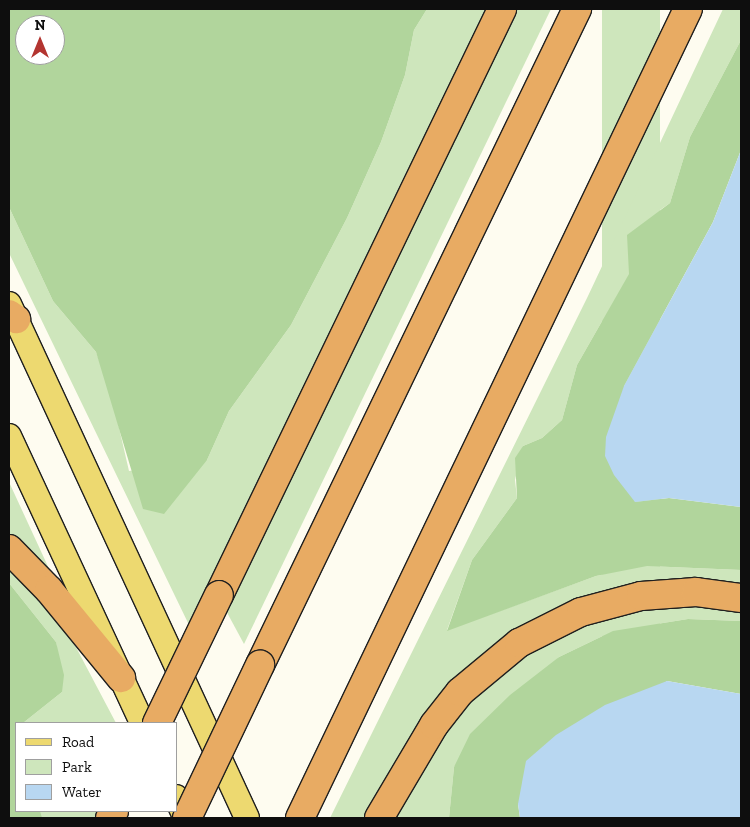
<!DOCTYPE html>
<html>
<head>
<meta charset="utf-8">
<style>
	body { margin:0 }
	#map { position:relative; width:750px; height:827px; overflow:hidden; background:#fefcf0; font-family:"Zilla Slab",serif }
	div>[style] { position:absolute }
	.green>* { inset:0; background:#cee6bc; transform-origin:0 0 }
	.forest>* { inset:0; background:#b1d59c }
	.water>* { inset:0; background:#b8d7f1 }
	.roads { filter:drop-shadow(1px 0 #1f1f1f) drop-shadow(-1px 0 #1f1f1f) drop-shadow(0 1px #1f1f1f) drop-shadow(0 -1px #1f1f1f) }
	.major>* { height:24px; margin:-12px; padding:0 12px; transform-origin:12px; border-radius:12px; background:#edd970 }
	.highway>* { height:28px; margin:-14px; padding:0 14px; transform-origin:14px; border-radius:14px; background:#e8ab63 }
	.bridges { filter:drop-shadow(1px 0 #1f1f1f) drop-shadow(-1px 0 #1f1f1f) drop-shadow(0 1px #1f1f1f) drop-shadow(0 -1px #1f1f1f) }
	.highway-bridge>* { height:28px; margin:-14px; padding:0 14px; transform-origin:14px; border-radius:14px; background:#e8ab63 }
	span { translate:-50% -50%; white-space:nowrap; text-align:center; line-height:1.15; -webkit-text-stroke:5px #fff; paint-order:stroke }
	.frame { position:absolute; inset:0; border:10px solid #0e0e0e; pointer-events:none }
	.legend { position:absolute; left:15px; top:722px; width:162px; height:90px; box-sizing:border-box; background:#fff; border:1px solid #9f9f9f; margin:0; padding:6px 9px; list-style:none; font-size:15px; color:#0e0e0e }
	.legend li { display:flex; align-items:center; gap:10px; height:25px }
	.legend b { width:25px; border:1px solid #9f9f9f }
	.north { position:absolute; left:15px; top:15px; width:50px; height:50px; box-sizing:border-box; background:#fff; border:1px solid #9f9f9f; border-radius:50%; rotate:0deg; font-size:14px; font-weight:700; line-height:20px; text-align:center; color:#0e0e0e }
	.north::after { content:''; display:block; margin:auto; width:18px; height:22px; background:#b33531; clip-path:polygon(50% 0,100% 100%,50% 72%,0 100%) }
</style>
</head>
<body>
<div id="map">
	<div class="green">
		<div style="clip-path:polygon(427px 9px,489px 9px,402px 181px,190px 627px,9px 253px,9px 207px,53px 301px,96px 352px,111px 393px,129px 471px,207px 460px,229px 411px,291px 325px,347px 218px,381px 142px,405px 75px,414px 30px)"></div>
		<div style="clip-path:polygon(509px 9px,551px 9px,244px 644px,224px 607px)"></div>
		<div style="left:602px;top:9px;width:58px;height:766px"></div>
		<div style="clip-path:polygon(723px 9px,741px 9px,741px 40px,690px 137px,670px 203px,643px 222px,625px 252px,629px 274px,577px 365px,562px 420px,542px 438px,523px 446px,515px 480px,517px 498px,472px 560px,447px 630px,596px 576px,647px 566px,741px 570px,741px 585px,577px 601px,525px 625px,476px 660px,433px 706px,409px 738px,366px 818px,330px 818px,588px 296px)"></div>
		<div style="clip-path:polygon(9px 482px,51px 573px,9px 539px)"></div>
		<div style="clip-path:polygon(9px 560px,69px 634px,116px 723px,23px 723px,62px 692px,56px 642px,9px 583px)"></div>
		<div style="clip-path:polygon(695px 604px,741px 608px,741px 621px,688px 619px,613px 631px,559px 657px,454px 767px,449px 818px,394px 818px,449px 728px,478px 693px,523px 655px,591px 622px,657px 606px)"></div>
		<div style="left:40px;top:811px;width:59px;height:7px"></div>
	</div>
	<div class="forest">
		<div style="clip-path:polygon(evenodd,9px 9px,427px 9px,414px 30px,405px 75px,381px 142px,347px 218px,291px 325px,229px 411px,207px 460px,164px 514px,143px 509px,96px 352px,53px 301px,9px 207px,9px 9px,25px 25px,55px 25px,55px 55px,25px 55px,25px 25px)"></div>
		<div style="clip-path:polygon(741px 40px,741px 150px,713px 222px,624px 386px,635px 502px,669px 498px,741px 507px,741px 570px,647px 566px,596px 576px,447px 631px,472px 560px,517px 498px,515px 458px,523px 446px,542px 438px,562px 420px,577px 365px,629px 274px,627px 235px,670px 203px,690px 137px)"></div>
		<div style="clip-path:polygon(9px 583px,56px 642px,64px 675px,62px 692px,23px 723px,16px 723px,16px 811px,40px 811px,42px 818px,9px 818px)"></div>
		<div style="clip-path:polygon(688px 619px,741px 621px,741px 694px,667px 681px,518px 804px,520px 818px,449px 818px,454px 767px,470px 734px,510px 695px,559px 657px,613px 631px)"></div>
	</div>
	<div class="water">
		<div style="clip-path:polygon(741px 150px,741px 507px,669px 498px,635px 502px,614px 475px,605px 456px,606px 437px,624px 386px,713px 222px)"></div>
		<div style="clip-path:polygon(667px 681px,741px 694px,741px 818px,520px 818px,518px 804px,526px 761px,556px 735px,605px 705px)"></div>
	</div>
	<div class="roads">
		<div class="major">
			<div style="left:9px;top:304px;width:566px;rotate:65.15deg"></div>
			<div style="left:9px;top:436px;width:316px;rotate:65.1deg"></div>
			<div style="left:176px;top:797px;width:23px;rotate:65deg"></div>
		</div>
		<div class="highway">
			<div style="left:9px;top:314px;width:9px;rotate:36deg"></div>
			<div style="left:9px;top:549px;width:57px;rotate:45.7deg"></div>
			<div style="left:49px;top:590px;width:114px;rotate:50.7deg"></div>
			<div style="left:219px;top:595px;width:651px;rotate:-64.22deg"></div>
			<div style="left:260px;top:665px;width:729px;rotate:-64.21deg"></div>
			<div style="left:110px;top:818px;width:8px;rotate:-60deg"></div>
			<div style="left:300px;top:818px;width:897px;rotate:-64.38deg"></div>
			<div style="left:379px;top:818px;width:108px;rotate:-59.4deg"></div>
			<div style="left:434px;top:725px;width:42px;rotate:-51.8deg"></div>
			<div style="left:460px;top:692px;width:77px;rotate:-39.7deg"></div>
			<div style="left:519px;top:643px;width:69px;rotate:-26.6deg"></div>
			<div style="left:581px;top:612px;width:62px;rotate:-14.9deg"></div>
			<div style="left:641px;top:596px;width:55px;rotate:-4.2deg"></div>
			<div style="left:696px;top:592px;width:45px;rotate:7.6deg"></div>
		</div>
	</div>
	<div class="bridges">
		<div class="highway-bridge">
			<div style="left:157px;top:723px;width:142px;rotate:-64.2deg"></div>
			<div style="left:187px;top:818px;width:170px;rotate:-64.5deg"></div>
		</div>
	</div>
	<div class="frame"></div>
	<ul class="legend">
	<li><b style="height:6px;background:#edd970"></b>Road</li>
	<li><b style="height:14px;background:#cee6bc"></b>Park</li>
	<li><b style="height:14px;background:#b8d7f1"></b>Water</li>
	</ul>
	<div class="north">N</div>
</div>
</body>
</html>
